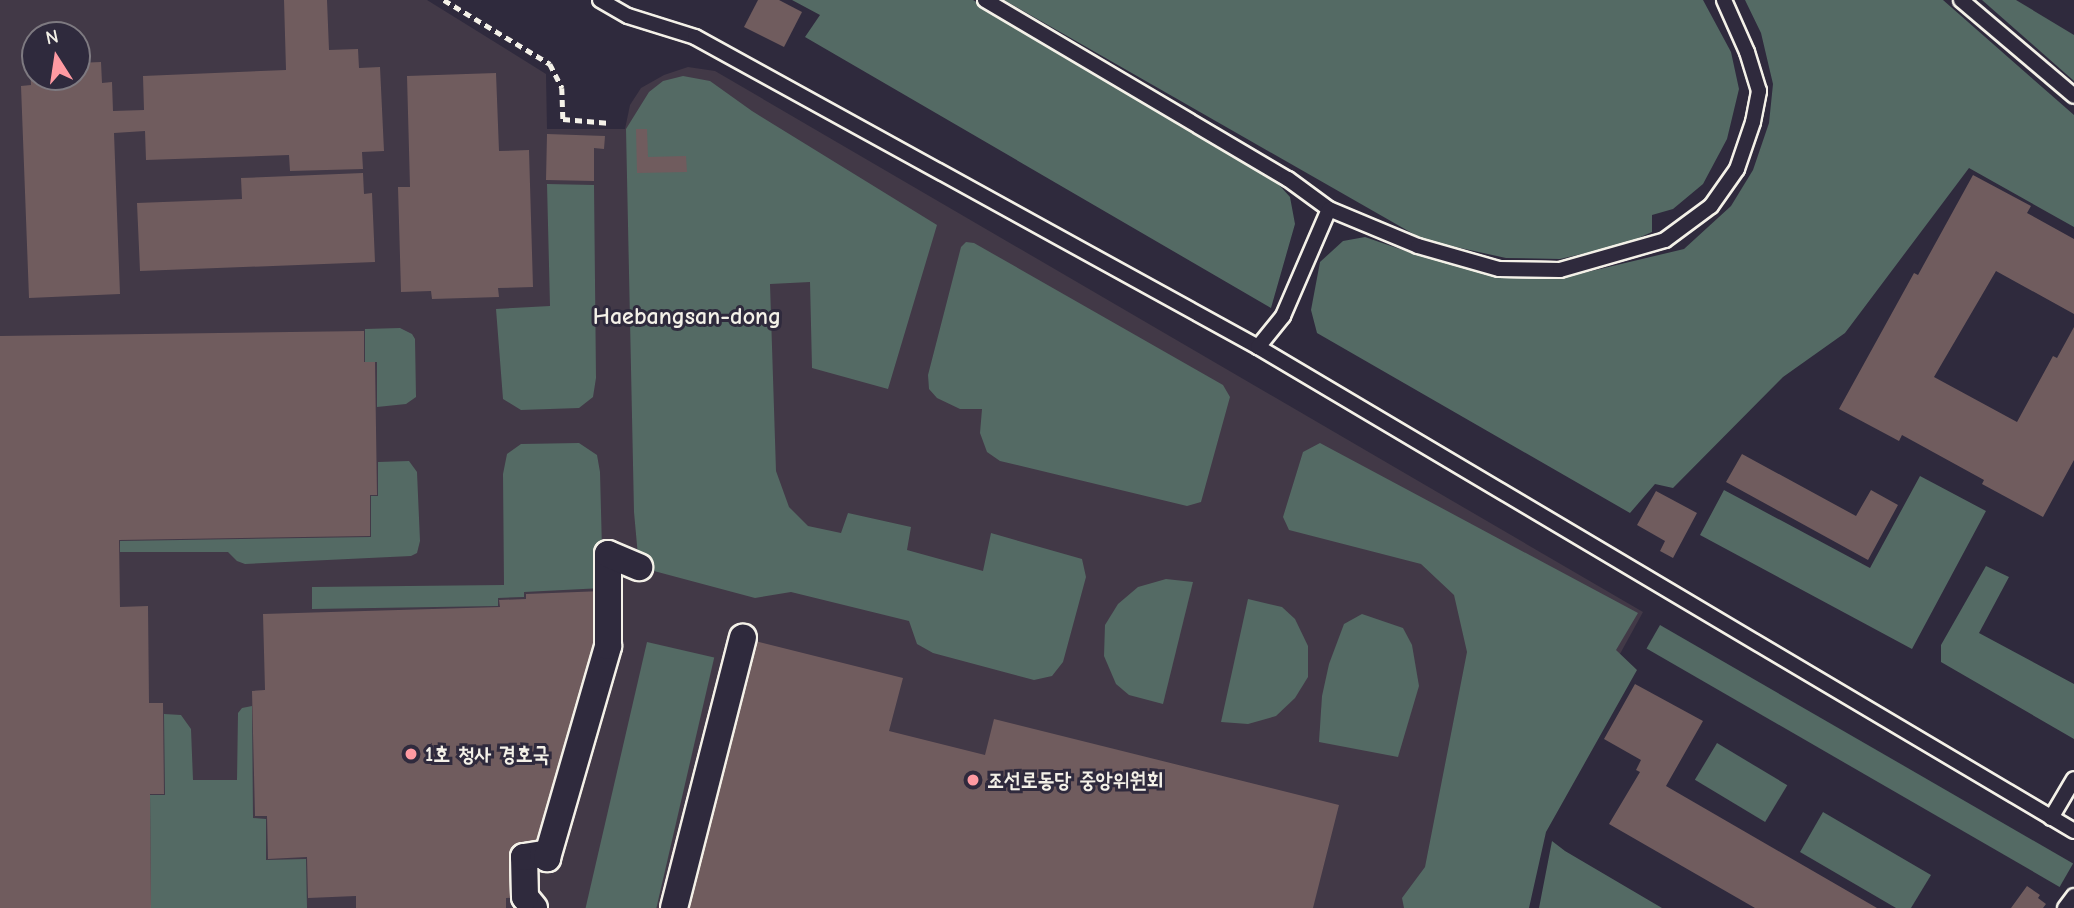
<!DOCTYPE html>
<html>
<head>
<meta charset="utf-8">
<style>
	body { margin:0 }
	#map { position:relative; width:2074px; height:908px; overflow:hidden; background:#2f2a3d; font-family:"Comic Neue","Poor Story",sans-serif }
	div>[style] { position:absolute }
	.built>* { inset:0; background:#423947 }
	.green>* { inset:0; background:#546a64; transform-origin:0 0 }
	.building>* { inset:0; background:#705c5e }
	.path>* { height:4.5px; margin-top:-2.25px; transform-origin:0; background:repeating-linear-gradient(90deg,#f4f1e8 0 7px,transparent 0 12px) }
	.roads { filter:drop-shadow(2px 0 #f4f1e8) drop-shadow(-2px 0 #f4f1e8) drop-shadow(0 2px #f4f1e8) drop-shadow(0 -2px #f4f1e8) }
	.lane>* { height:14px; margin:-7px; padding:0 7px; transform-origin:7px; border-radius:7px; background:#2f2a3d }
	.street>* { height:26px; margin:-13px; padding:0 13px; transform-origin:13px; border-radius:13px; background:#2f2a3d }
	.dots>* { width:19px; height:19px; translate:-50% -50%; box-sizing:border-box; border:4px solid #2f2a3d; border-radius:50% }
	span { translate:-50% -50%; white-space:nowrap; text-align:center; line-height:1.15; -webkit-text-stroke:6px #2f2a3d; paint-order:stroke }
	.poi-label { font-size:21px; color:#f4f1e8; font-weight:700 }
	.left { translate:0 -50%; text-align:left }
	.quarter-label { font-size:24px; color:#f4f1e8; font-weight:700 }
	.north { position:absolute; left:21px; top:21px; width:70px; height:70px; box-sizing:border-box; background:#2f2a3d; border:2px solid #7e7a81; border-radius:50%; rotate:348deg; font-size:19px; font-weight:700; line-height:28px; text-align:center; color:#f4f1e8 }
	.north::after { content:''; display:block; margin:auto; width:24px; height:32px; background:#ff9aa2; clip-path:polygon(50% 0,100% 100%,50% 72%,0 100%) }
</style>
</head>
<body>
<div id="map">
	<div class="built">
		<div style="clip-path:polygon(evenodd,0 0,427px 0,546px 74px,547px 129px,625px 129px,630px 105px,641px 88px,664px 75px,688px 67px,715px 71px,1643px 612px,1553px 776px,1510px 908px,0 908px,0 0,35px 35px,77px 35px,77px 77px,35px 77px,35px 35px)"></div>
	</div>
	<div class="green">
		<div style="clip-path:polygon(792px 0,973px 0,1271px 176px,1290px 197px,1295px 224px,1271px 308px,805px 37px,820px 15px)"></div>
		<div style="clip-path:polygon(1004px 0,1703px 0,1731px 52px,1739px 89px,1727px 139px,1703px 184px,1673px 209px,1652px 215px,1652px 232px,1625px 244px,1560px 259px,1506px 258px,1424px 240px)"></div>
		<div style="clip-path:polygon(1745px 0,1943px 0,2074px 115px,2074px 227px,1969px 168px,1845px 333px,1783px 377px,1673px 488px,1655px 484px,1630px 513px,1317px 333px,1311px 310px,1320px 262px,1343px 241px,1365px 237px,1417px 255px,1496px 277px,1539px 279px,1562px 278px,1684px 249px,1731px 206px,1753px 170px,1769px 123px,1773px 84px,1761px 33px)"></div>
		<div style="clip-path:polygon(1982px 0,2016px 0,2074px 35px,2074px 81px)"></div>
		<div style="clip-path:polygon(683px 76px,710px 81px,752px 111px,937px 225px,888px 389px,812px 368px,810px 282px,770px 284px,776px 471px,789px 507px,808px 526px,841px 533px,848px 513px,911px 527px,907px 550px,983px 571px,991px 533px,1082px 559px,1086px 577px,1063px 662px,1052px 676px,1034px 680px,933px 653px,917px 644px,909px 621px,791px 592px,755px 598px,639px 567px,634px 512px,626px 129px,649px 92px,663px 81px)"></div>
		<div style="clip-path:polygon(547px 184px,594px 185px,596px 378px,593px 397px,579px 408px,521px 410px,503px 399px,496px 309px,550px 306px)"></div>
		<div style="clip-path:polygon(966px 242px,974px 243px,1223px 385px,1230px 397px,1201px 502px,1187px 506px,1000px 461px,987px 452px,980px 433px,982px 409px,960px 409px,937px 398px,929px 389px,928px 375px,961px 247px)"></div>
		<div style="clip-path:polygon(400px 328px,412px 334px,415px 339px,416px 397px,406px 404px,377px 407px,377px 362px,365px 362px,365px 329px)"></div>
		<div style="clip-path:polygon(579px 443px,597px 455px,600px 472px,603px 588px,524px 592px,524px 597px,498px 598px,498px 606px,312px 609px,312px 587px,504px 585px,503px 474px,507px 454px,521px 444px)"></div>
		<div style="clip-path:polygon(1320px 443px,1638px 613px,1616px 650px,1637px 670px,1546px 832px,1529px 908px,1404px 908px,1402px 898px,1425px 867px,1467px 652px,1454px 595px,1421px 564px,1289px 530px,1283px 517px,1303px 452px)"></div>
		<div style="clip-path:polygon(409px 461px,417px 472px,420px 541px,417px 553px,411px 556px,245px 564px,237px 561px,228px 552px,120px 552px,120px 541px,371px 537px,371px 496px,378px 496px,378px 462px)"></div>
		<div style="clip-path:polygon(1920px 476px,1986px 511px,1912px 649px,1700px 535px,1724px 490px,1870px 568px)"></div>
		<div style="clip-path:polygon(1986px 566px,2009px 577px,1979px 633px,2074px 684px,2074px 739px,1941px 662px,1941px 645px)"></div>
		<div style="clip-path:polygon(1166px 579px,1193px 582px,1163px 704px,1129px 695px,1116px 684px,1104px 656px,1105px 625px,1118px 604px,1138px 587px)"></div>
		<div style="clip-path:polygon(1248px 599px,1282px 607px,1295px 619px,1308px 646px,1308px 677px,1295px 698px,1276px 716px,1248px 724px,1221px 722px)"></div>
		<div style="clip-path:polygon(1362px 614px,1403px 628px,1412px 645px,1419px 686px,1398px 757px,1319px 742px,1322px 696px,1329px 664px,1344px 624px)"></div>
		<div style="left:1660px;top:625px;width:477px;height:27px;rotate:30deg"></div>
		<div style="left:647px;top:642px;width:69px;height:275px;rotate:13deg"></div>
		<div style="clip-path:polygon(252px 706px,253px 818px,266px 819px,266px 860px,306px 859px,307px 908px,151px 908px,150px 795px,165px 795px,164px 714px,181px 715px,191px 729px,193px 780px,237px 780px,238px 713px,242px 708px)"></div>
		<div style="left:1717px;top:743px;width:82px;height:43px;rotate:31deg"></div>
		<div style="clip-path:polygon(1823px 812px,1931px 875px,1911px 908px,1896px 908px,1800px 852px)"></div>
		<div style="clip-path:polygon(1552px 841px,1565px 851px,1662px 908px,1539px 908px)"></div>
	</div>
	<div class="building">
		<div style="clip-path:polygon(284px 0,327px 0,329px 50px,358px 49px,359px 68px,380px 67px,384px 151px,362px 152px,363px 169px,290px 171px,289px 155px,146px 160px,145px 131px,114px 133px,120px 294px,29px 298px,21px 86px,31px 85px,30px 65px,35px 65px,35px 77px,77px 77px,77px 63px,101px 62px,102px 83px,112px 82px,113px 111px,144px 110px,143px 76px,286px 70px)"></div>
		<div style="clip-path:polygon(758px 0,779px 0,802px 12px,784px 47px,744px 27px)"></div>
		<div style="clip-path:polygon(496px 73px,499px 151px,529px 150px,533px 287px,498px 288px,499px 297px,432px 299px,431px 291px,401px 292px,398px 187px,410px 187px,407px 76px)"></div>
		<div style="clip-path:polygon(636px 129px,647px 129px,648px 157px,686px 156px,687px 172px,637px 173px)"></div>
		<div style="clip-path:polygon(547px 134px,605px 136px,604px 149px,594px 148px,594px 181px,546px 180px)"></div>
		<div style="clip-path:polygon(363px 173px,364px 194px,372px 193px,375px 262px,140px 271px,137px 203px,242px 199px,241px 178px)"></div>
		<div style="clip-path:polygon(1973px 175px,2031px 206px,2027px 213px,2074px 239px,2074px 314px,1996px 271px,1934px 377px,2017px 422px,2053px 356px,2057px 358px,2074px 327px,2074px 460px,2043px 517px,1982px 484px,1984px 480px,1902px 435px,1899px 441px,1839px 409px,1914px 273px,1918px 275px)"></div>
		<div style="clip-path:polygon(364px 331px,364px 362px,375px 362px,377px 495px,370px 495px,370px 536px,119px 540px,120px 607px,148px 606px,149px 703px,163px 703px,164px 794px,150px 794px,151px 908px,0 908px,0 336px)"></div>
		<div style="clip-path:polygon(1742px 454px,1856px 516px,1871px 490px,1898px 505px,1868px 560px,1726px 482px)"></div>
		<div style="clip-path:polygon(1656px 491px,1697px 513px,1673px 558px,1660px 551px,1665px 541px,1637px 525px)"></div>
		<div style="clip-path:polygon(603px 591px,605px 606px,543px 854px,525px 897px,506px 898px,506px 908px,356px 908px,356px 896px,308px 898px,307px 857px,268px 859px,267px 816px,255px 816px,252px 691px,265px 690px,263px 614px,500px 607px,499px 600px,526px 599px,526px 594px)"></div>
		<div style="clip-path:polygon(743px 638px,903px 678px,889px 731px,985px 755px,994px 719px,1339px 805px,1313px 908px,674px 908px)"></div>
		<div style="clip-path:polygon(1635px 684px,1703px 721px,1666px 786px,1877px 908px,1755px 908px,1609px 824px,1640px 772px,1636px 770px,1641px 760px,1604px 739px)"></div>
		<div style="clip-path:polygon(2027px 886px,2040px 895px,2038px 898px,2046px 904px,2043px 908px,2011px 908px)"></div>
	</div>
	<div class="path">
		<div style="left:444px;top:0;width:124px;rotate:31.1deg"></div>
		<div style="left:550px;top:64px;width:27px;rotate:63deg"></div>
		<div style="left:562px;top:88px;width:31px;rotate:88deg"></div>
		<div style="left:563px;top:119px;width:47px;rotate:4.9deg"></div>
	</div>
	<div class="roads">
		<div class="lane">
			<div style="left:600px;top:0;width:32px;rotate:30deg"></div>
			<div style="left:628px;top:16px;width:70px;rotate:17.4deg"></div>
			<div style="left:695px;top:37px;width:643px;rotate:28.84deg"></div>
			<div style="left:1258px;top:347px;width:949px;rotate:30.67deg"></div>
			<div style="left:985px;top:0;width:352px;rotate:30.6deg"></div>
			<div style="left:1288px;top:179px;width:51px;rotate:36.2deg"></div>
			<div style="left:1329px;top:209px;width:96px;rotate:22.6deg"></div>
			<div style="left:1418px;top:246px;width:84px;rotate:15.9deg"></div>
			<div style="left:1499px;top:269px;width:61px;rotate:0.9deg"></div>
			<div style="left:1560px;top:270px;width:109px;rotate:-15.9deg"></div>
			<div style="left:1665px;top:240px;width:57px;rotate:-36.5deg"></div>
			<div style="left:1711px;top:206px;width:45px;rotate:-54.9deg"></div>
			<div style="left:1737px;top:169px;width:50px;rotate:-71.2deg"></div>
			<div style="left:1753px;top:122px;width:32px;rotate:-79deg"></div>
			<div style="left:1759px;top:91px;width:41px;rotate:-107.1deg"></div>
			<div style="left:1747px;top:52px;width:57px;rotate:-113.9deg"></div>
			<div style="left:1961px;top:0;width:148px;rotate:40.3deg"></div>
			<div style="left:1258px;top:347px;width:40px;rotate:-51deg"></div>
			<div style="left:1283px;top:316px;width:116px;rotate:-66.7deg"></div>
			<div style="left:2051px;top:818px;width:45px;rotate:-59.5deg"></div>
			<div style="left:2065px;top:908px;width:15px;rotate:-53deg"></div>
		</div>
		<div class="street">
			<div style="left:534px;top:908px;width:14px;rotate:-129deg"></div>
			<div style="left:525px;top:897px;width:40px;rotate:-91.4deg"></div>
			<div style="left:524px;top:857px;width:19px;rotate:-9deg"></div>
			<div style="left:543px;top:854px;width:6px;rotate:45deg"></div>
			<div style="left:547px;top:858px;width:221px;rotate:-73.9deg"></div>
			<div style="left:608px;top:646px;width:92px;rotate:-90deg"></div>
			<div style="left:608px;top:554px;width:34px;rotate:23deg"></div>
			<div style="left:674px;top:908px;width:279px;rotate:-75.7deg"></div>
		</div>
	</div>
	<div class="dots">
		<div style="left:411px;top:754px;background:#ff9aa2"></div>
		<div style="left:973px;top:780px;background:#ff9aa2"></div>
	</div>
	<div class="poi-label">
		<span class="left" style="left:425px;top:754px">1호 청사 경호국</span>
		<span class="left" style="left:987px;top:780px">조선로동당 중앙위원회</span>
	</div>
	<div class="quarter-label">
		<span style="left:687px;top:317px">Haebangsan-dong</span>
	</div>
	<div class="north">N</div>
</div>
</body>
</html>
